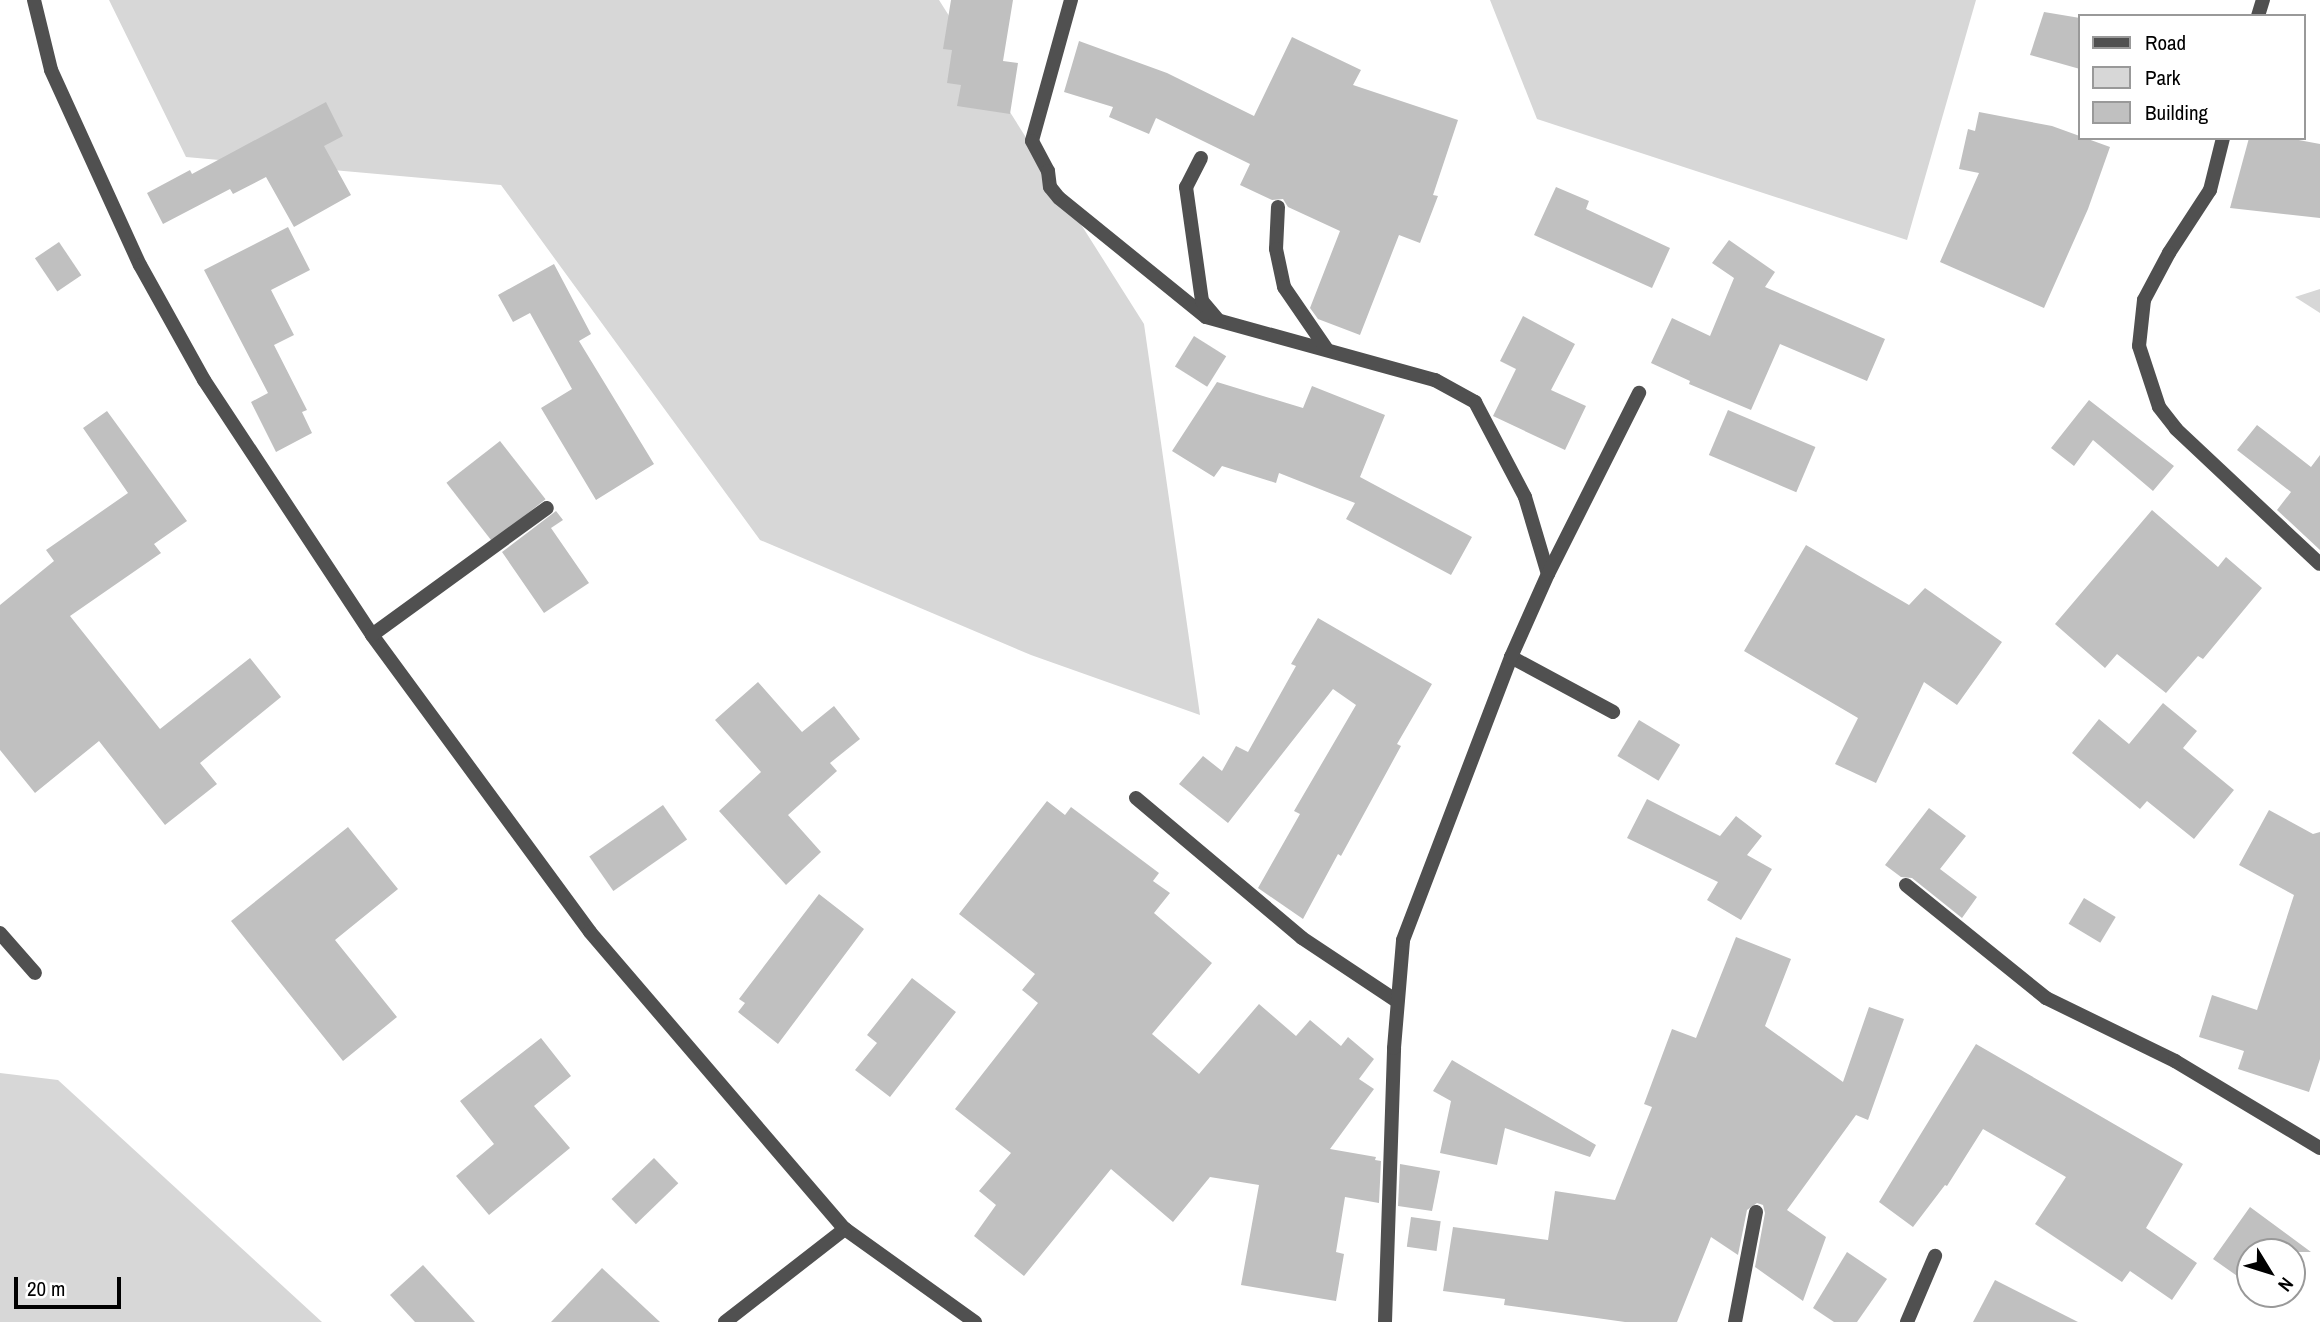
<!DOCTYPE html>
<html>
<head>
<meta charset="utf-8">
<style>
	body { margin:0 }
	#map { position:relative; width:2320px; height:1322px; overflow:hidden; background:#fff; font-family:"Archivo Narrow",sans-serif }
	div>[style] { position:absolute }
	.green>* { inset:0; background:#d7d7d7 }
	.building>* { inset:0; background:#c0c0c0; transform-origin:0 0 }
	.street>* { height:14px; margin:-7px; padding:0 7px; transform-origin:7px; border-radius:7px; background:#505050 }
	span { translate:-50% -50%; white-space:nowrap; text-align:center; line-height:1.15; -webkit-text-stroke:5px #fff; paint-order:stroke }
	.legend { position:absolute; left:2078px; top:14px; width:228px; height:126px; box-sizing:border-box; background:#fff; border:2px solid #999; margin:0; padding:9px 12px; list-style:none; font-size:21px; color:#000 }
	.legend li { display:flex; align-items:center; gap:14px; height:35px }
	.legend b { width:35px; border:2px solid #999 }
	.north { position:absolute; left:2236px; top:1238px; width:70px; height:70px; box-sizing:border-box; background:#fff; border:2px solid #999; border-radius:50%; rotate:128deg; font-size:19px; font-weight:700; line-height:28px; text-align:center; color:#000 }
	.north::after { content:''; display:block; margin:auto; width:24px; height:32px; background:#000; clip-path:polygon(50% 0,100% 100%,50% 72%,0 100%) }
	.scale { position:absolute; left:14px; top:1277px; width:107px; height:32px; box-sizing:border-box; border:4px solid #000; border-top:0; padding-left:9px; font-size:21px; line-height:24px; white-space:nowrap; color:#000; -webkit-text-stroke:5px #fff; paint-order:stroke }
</style>
</head>
<body>
<div id="map">
	<div class="green">
		<div style="clip-path:polygon(109px 0,939px 0,1144px 324px,1200px 715px,1031px 655px,760px 540px,501px 185px,186px 157px)"></div>
		<div style="clip-path:polygon(1490px 0,1976px 0,1907px 240px,1537px 119px)"></div>
		<div style="clip-path:polygon(2320px 289px,2320px 313px,2295px 297px)"></div>
		<div style="clip-path:polygon(0 1073px,58px 1080px,322px 1322px,0 1322px)"></div>
	</div>
	<div class="building">
		<div style="clip-path:polygon(951px 0,1013px 0,1003px 61px,1018px 63px,1010px 114px,957px 106px,961px 85px,947px 83px,952px 50px,943px 49px)"></div>
		<div style="clip-path:polygon(2044px 12px,2080px 18px,2080px 69px,2030px 55px)"></div>
		<div style="clip-path:polygon(1292px 37px,1361px 70px,1353px 85px,1458px 120px,1433px 195px,1438px 196px,1420px 243px,1399px 235px,1360px 335px,1318px 319px,1310px 308px,1340px 231px,1288px 207px,1283px 199px,1272px 200px,1240px 185px,1250px 164px,1156px 118px,1149px 134px,1109px 117px,1113px 107px,1064px 92px,1079px 41px,1167px 73px,1254px 116px)"></div>
		<div style="clip-path:polygon(326px 102px,343px 136px,324px 146px,351px 195px,294px 227px,266px 177px,233px 194px,230px 189px,163px 224px,147px 193px,190px 170px,192px 174px)"></div>
		<div style="clip-path:polygon(1979px 112px,2052px 126px,2110px 147px,2088px 209px,2044px 308px,1940px 262px,1979px 173px,1959px 169px,1968px 129px,1975px 131px)"></div>
		<div style="clip-path:polygon(2249px 138px,2288px 138px,2320px 144px,2320px 218px,2230px 208px)"></div>
		<div style="clip-path:polygon(1556px 187px,1589px 201px,1586px 209px,1670px 248px,1652px 288px,1534px 235px)"></div>
		<div style="clip-path:polygon(288px 227px,310px 270px,271px 290px,294px 335px,274px 345px,307px 410px,302px 412px,312px 433px,276px 452px,251px 402px,268px 393px,204px 270px)"></div>
		<div style="clip-path:polygon(1729px 240px,1775px 272px,1765px 287px,1885px 339px,1867px 381px,1780px 344px,1751px 410px,1689px 384px,1690px 381px,1651px 363px,1672px 318px,1710px 336px,1734px 278px,1712px 263px)"></div>
		<div style="left:59px;top:242px;width:40px;height:29px;rotate:56deg"></div>
		<div style="clip-path:polygon(554px 264px,591px 334px,579px 341px,654px 464px,596px 500px,541px 408px,572px 389px,530px 313px,513px 322px,498px 295px)"></div>
		<div style="clip-path:polygon(1523px 316px,1575px 344px,1551px 390px,1586px 406px,1565px 450px,1493px 416px,1516px 369px,1500px 361px)"></div>
		<div style="left:1194px;top:336px;width:38px;height:36px;rotate:32deg"></div>
		<div style="clip-path:polygon(1217px 382px,1303px 408px,1312px 386px,1385px 415px,1360px 477px,1472px 537px,1451px 575px,1346px 519px,1355px 503px,1279px 473px,1276px 483px,1222px 466px,1214px 477px,1172px 451px)"></div>
		<div style="clip-path:polygon(2089px 400px,2174px 466px,2153px 491px,2093px 440px,2074px 466px,2051px 448px)"></div>
		<div style="left:1728px;top:410px;width:95px;height:49px;rotate:23deg"></div>
		<div style="clip-path:polygon(107px 411px,187px 521px,154px 544px,161px 553px,70px 616px,160px 729px,250px 658px,281px 697px,200px 763px,217px 784px,165px 825px,99px 741px,35px 793px,0 750px,0 605px,54px 561px,46px 550px,128px 493px,83px 428px)"></div>
		<div style="clip-path:polygon(2257px 425px,2311px 467px,2320px 455px,2320px 550px,2277px 510px,2291px 492px,2237px 450px)"></div>
		<div style="left:500px;top:441px;width:74px;height:68px;rotate:52deg"></div>
		<div style="clip-path:polygon(2152px 510px,2218px 567px,2226px 557px,2262px 588px,2203px 659px,2198px 656px,2166px 693px,2117px 654px,2105px 668px,2055px 624px)"></div>
		<div style="clip-path:polygon(556px 511px,563px 520px,551px 528px,589px 583px,544px 613px,502px 552px)"></div>
		<div style="clip-path:polygon(1806px 545px,1909px 605px,1925px 588px,2002px 642px,1957px 705px,1924px 682px,1876px 783px,1835px 764px,1858px 718px,1744px 651px)"></div>
		<div style="clip-path:polygon(1318px 618px,1432px 684px,1397px 744px,1401px 746px,1341px 856px,1338px 854px,1303px 919px,1258px 888px,1300px 814px,1294px 811px,1356px 705px,1333px 689px,1228px 823px,1179px 784px,1203px 756px,1222px 771px,1236px 746px,1248px 752px,1296px 666px,1291px 664px)"></div>
		<div style="clip-path:polygon(758px 682px,802px 732px,834px 706px,860px 739px,830px 763px,837px 771px,788px 815px,821px 852px,786px 885px,719px 811px,761px 772px,715px 720px)"></div>
		<div style="clip-path:polygon(2163px 703px,2197px 731px,2183px 748px,2234px 790px,2194px 839px,2147px 801px,2140px 809px,2072px 753px,2099px 719px,2129px 744px)"></div>
		<div style="left:1639px;top:720px;width:48px;height:42px;rotate:31deg"></div>
		<div style="clip-path:polygon(1647px 799px,1720px 836px,1736px 816px,1762px 836px,1747px 855px,1772px 869px,1741px 920px,1707px 900px,1718px 882px,1627px 838px)"></div>
		<div style="clip-path:polygon(1047px 801px,1065px 815px,1071px 807px,1159px 873px,1153px 881px,1170px 893px,1154px 913px,1212px 963px,1152px 1034px,1199px 1074px,1259px 1004px,1296px 1036px,1310px 1020px,1341px 1046px,1348px 1037px,1374px 1059px,1359px 1079px,1374px 1089px,1330px 1149px,1376px 1157px,1375px 1160px,1381px 1161px,1379px 1203px,1345px 1197px,1336px 1252px,1344px 1254px,1336px 1301px,1241px 1285px,1259px 1185px,1210px 1177px,1173px 1222px,1111px 1169px,1024px 1276px,974px 1236px,996px 1205px,979px 1191px,1011px 1153px,955px 1109px,1038px 1003px,1022px 990px,1035px 974px,959px 914px)"></div>
		<div style="left:663px;top:805px;width:42px;height:90px;rotate:55deg"></div>
		<div style="clip-path:polygon(1929px 808px,1966px 836px,1940px 869px,1977px 897px,1962px 918px,1912px 878px,1901px 877px,1885px 865px)"></div>
		<div style="clip-path:polygon(2269px 810px,2313px 834px,2320px 832px,2320px 1059px,2309px 1092px,2238px 1069px,2244px 1051px,2199px 1037px,2212px 995px,2257px 1010px,2294px 895px,2239px 865px)"></div>
		<div style="clip-path:polygon(348px 827px,398px 889px,335px 940px,397px 1017px,343px 1061px,231px 921px)"></div>
		<div style="clip-path:polygon(819px 894px,864px 929px,778px 1044px,738px 1012px,745px 1003px,739px 999px)"></div>
		<div style="left:2084px;top:898px;width:37px;height:30px;rotate:31deg"></div>
		<div style="clip-path:polygon(1736px 937px,1791px 959px,1765px 1026px,1843px 1082px,1869px 1007px,1904px 1019px,1868px 1120px,1856px 1115px,1787px 1210px,1826px 1237px,1803px 1301px,1755px 1267px,1765px 1213px,1763px 1205px,1757px 1203px,1747px 1210px,1738px 1255px,1711px 1237px,1677px 1322px,1625px 1322px,1504px 1305px,1505px 1299px,1443px 1291px,1453px 1227px,1548px 1240px,1555px 1191px,1615px 1200px,1652px 1107px,1644px 1104px,1672px 1029px,1696px 1038px)"></div>
		<div style="clip-path:polygon(912px 978px,956px 1012px,890px 1097px,855px 1070px,877px 1043px,867px 1035px)"></div>
		<div style="clip-path:polygon(541px 1038px,571px 1076px,534px 1106px,570px 1148px,489px 1215px,456px 1176px,494px 1144px,460px 1101px)"></div>
		<div style="clip-path:polygon(1976px 1044px,2183px 1164px,2146px 1228px,2197px 1263px,2172px 1300px,2130px 1271px,2122px 1282px,2035px 1224px,2066px 1177px,1983px 1129px,1947px 1186px,1945px 1185px,1913px 1227px,1879px 1202px)"></div>
		<div style="clip-path:polygon(1452px 1060px,1596px 1145px,1590px 1157px,1505px 1128px,1497px 1165px,1440px 1153px,1451px 1101px,1433px 1091px)"></div>
		<div style="left:654px;top:1158px;width:35px;height:59px;rotate:46deg"></div>
		<div style="clip-path:polygon(1400px 1164px,1440px 1171px,1432px 1211px,1398px 1206px)"></div>
		<div style="clip-path:polygon(2250px 1207px,2311px 1252px,2250px 1252px,2250px 1285px,2213px 1259px)"></div>
		<div style="left:1411px;top:1217px;width:30px;height:30px;rotate:8deg"></div>
		<div style="clip-path:polygon(1847px 1252px,1887px 1279px,1857px 1322px,1834px 1322px,1813px 1308px)"></div>
		<div style="clip-path:polygon(423px 1265px,475px 1322px,415px 1322px,390px 1295px)"></div>
		<div style="clip-path:polygon(602px 1268px,660px 1322px,551px 1322px)"></div>
		<div style="clip-path:polygon(1995px 1280px,2078px 1322px,1973px 1322px)"></div>
	</div>
	<div class="street">
		<div style="left:34px;top:0;width:72px;rotate:76.3deg"></div>
		<div style="left:51px;top:70px;width:214px;rotate:65.5deg"></div>
		<div style="left:140px;top:265px;width:132px;rotate:60.9deg"></div>
		<div style="left:204px;top:380px;width:305px;rotate:56.6deg"></div>
		<div style="left:372px;top:635px;width:368px;rotate:53.7deg"></div>
		<div style="left:590px;top:932px;width:391px;rotate:49.4deg"></div>
		<div style="left:845px;top:1229px;width:160px;rotate:35.6deg"></div>
		<div style="left:1071px;top:0;width:146px;rotate:105.5deg"></div>
		<div style="left:1032px;top:141px;width:34px;rotate:62deg"></div>
		<div style="left:1048px;top:171px;width:16px;rotate:83deg"></div>
		<div style="left:1050px;top:187px;width:14px;rotate:51deg"></div>
		<div style="left:1059px;top:198px;width:189px;rotate:39deg"></div>
		<div style="left:1206px;top:317px;width:238px;rotate:15.4deg"></div>
		<div style="left:1435px;top:380px;width:46px;rotate:28.8deg"></div>
		<div style="left:1475px;top:402px;width:107px;rotate:62.2deg"></div>
		<div style="left:1525px;top:497px;width:80px;rotate:73.4deg"></div>
		<div style="left:2258px;top:16px;width:17px;rotate:-73deg"></div>
		<div style="left:2223px;top:138px;width:54px;rotate:104deg"></div>
		<div style="left:2210px;top:190px;width:75px;rotate:123.1deg"></div>
		<div style="left:2169px;top:253px;width:53px;rotate:118deg"></div>
		<div style="left:2144px;top:300px;width:46px;rotate:96.2deg"></div>
		<div style="left:2139px;top:346px;width:64px;rotate:71.8deg"></div>
		<div style="left:2159px;top:407px;width:28px;rotate:52deg"></div>
		<div style="left:2176px;top:429px;width:197px;rotate:43.2deg"></div>
		<div style="left:1201px;top:158px;width:33px;rotate:117deg"></div>
		<div style="left:1186px;top:187px;width:115px;rotate:82deg"></div>
		<div style="left:1202px;top:301px;width:23px;rotate:50deg"></div>
		<div style="left:1278px;top:207px;width:42px;rotate:92.7deg"></div>
		<div style="left:1276px;top:249px;width:39px;rotate:78deg"></div>
		<div style="left:1284px;top:287px;width:74px;rotate:55.5deg"></div>
		<div style="left:372px;top:635px;width:216px;rotate:-36deg"></div>
		<div style="left:1511px;top:657px;width:116px;rotate:28.3deg"></div>
		<div style="left:1136px;top:798px;width:217px;rotate:40.1deg"></div>
		<div style="left:1302px;top:938px;width:114px;rotate:33.6deg"></div>
		<div style="left:1906px;top:885px;width:180px;rotate:38.9deg"></div>
		<div style="left:2046px;top:998px;width:144px;rotate:26deg"></div>
		<div style="left:2175px;top:1061px;width:169px;rotate:31deg"></div>
		<div style="left:0;top:933px;width:53px;rotate:48.8deg"></div>
		<div style="left:725px;top:1322px;width:152px;rotate:-37.8deg"></div>
		<div style="left:1385px;top:1322px;width:274px;rotate:-88.1deg"></div>
		<div style="left:1394px;top:1048px;width:108px;rotate:-85.2deg"></div>
		<div style="left:1403px;top:940px;width:303px;rotate:-69.1deg"></div>
		<div style="left:1511px;top:657px;width:91px;rotate:-66deg"></div>
		<div style="left:1548px;top:574px;width:203px;rotate:-63.3deg"></div>
		<div style="left:1735px;top:1322px;width:112px;rotate:-79.2deg"></div>
		<div style="left:1907px;top:1322px;width:72px;rotate:-67deg"></div>
	</div>
	<ul class="legend">
	<li><b style="height:9px;background:#505050"></b>Road</li>
	<li><b style="height:19px;background:#d7d7d7"></b>Park</li>
	<li><b style="height:19px;background:#c0c0c0"></b>Building</li>
	</ul>
	<div class="north">N</div>
	<div class="scale">20 m</div>
</div>
</body>
</html>
